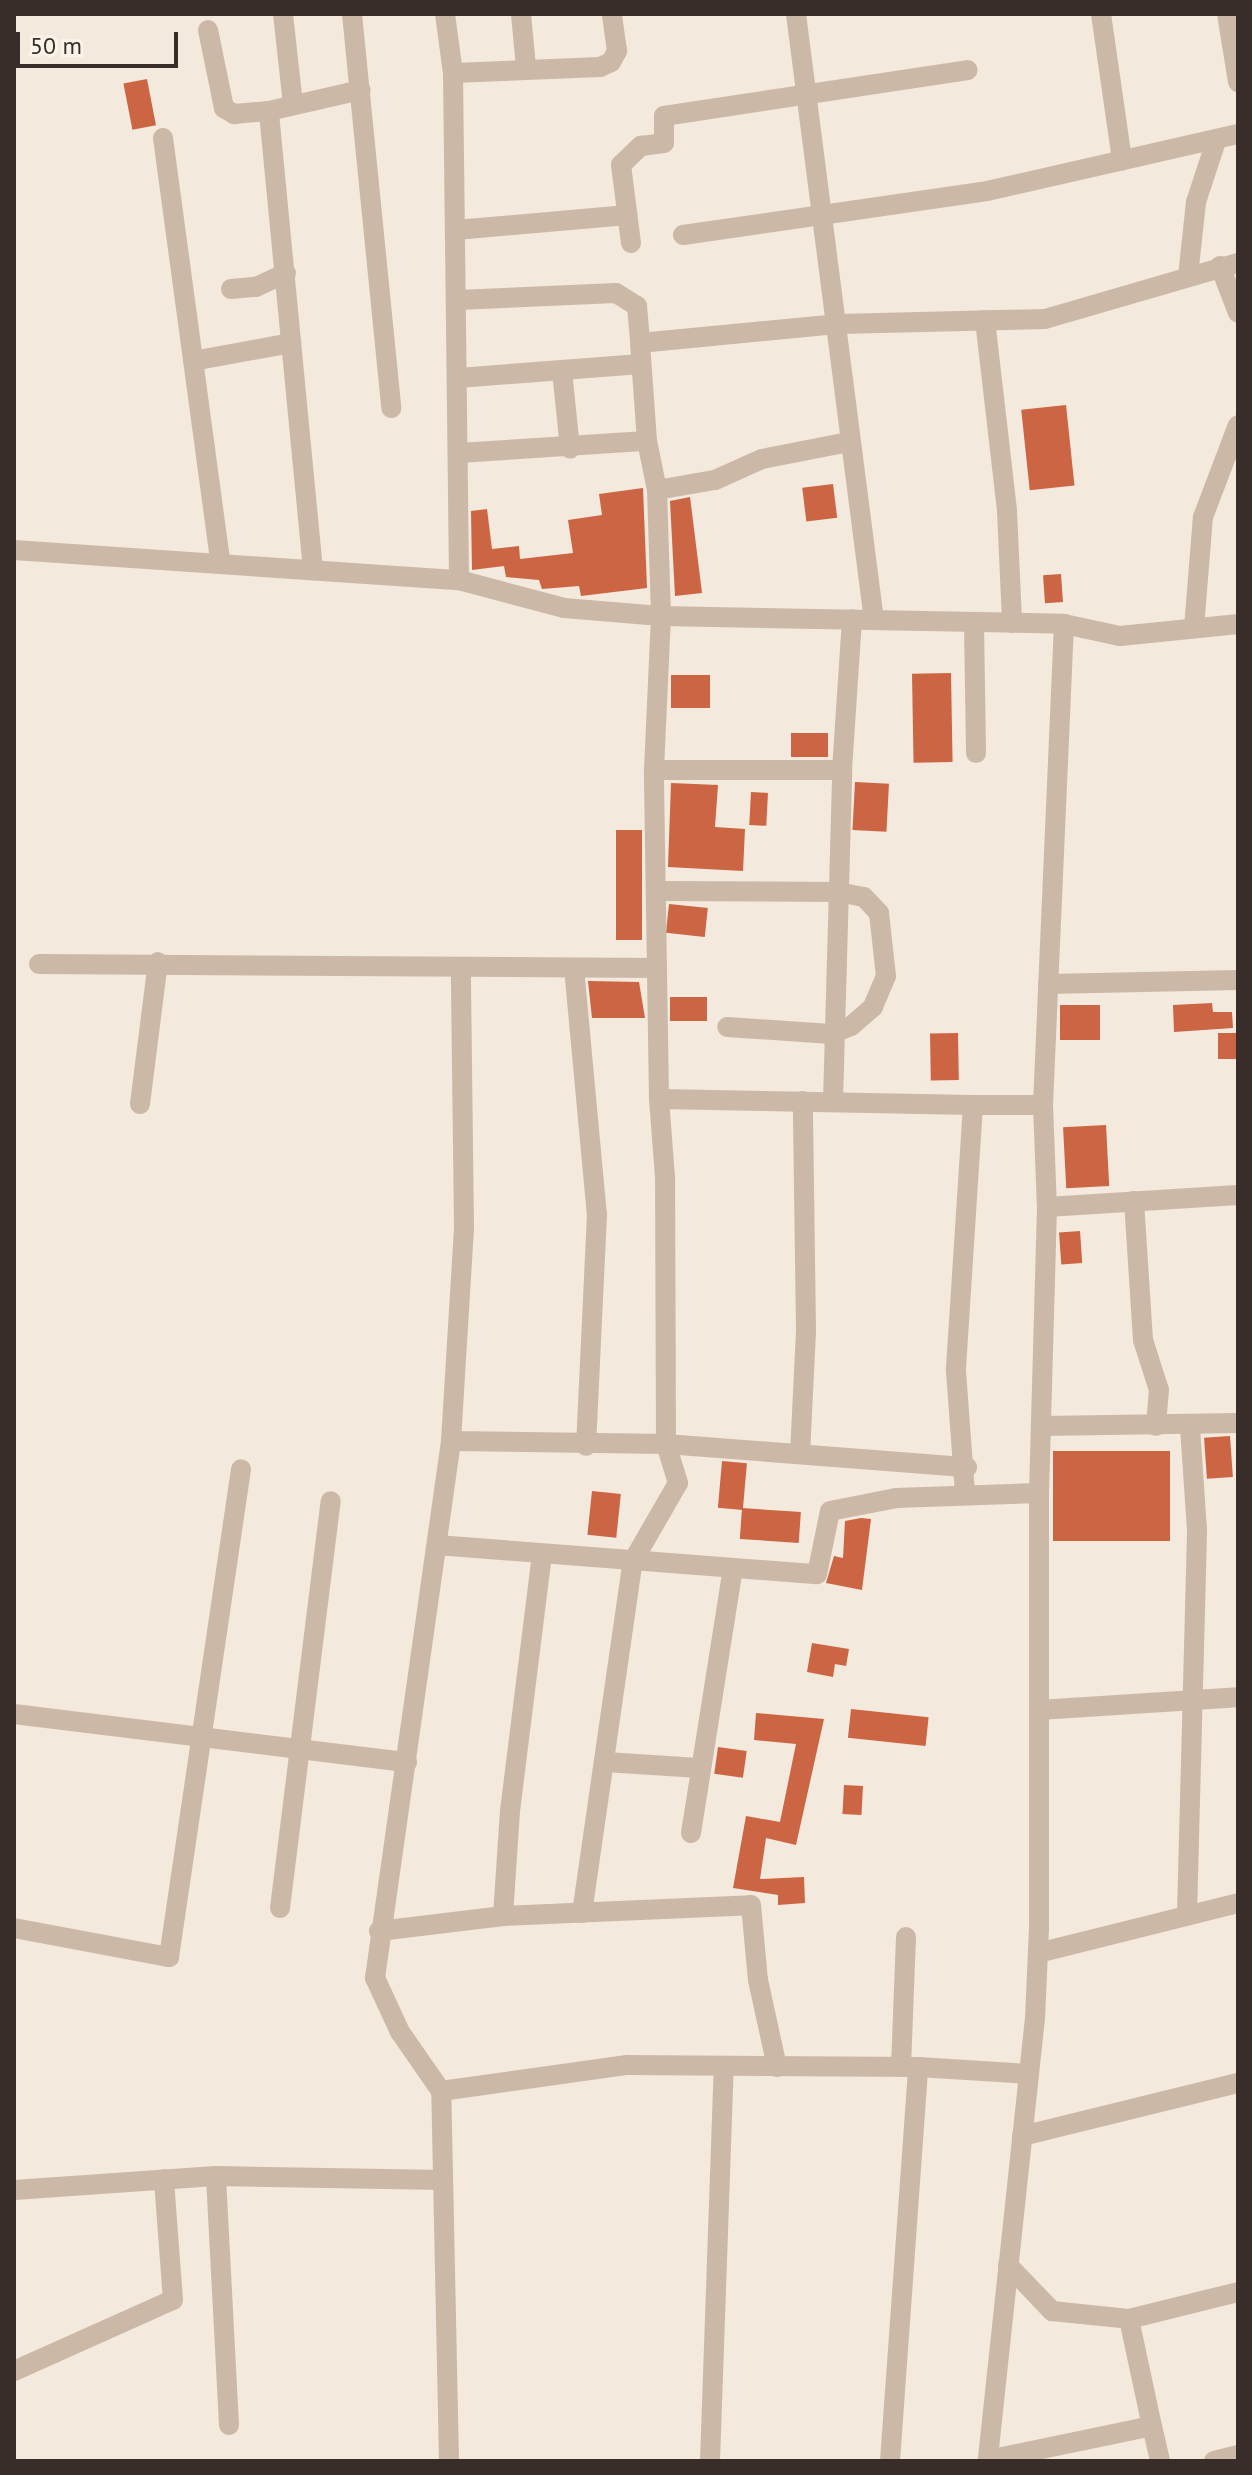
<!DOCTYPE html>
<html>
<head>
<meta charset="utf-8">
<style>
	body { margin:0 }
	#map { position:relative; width:1252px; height:2475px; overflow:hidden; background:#f3e9dc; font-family:"PT Sans",sans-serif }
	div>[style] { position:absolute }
	.building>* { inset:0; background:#cb6543; transform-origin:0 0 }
	.minor>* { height:20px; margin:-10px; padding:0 10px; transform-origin:10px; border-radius:10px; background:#ccb8a7 }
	span { translate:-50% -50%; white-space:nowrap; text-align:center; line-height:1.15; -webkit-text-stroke:6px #faf3e9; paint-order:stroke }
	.frame { position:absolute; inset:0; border:16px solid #382d28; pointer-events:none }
	.scale { position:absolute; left:16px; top:32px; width:162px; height:36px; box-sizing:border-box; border:4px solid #382d28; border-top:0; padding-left:10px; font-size:24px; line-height:28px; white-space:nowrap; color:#382d28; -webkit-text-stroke:6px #faf3e9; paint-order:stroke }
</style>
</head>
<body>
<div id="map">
	<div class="building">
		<div style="left:147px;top:79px;width:47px;height:24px;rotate:79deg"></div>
		<div style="left:1066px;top:405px;width:81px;height:45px;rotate:84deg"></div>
		<div style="left:833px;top:484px;width:34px;height:31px;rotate:83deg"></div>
		<div style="clip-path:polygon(643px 488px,647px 588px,581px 596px,579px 586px,542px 589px,539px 580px,506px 577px,504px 566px,472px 570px,471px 511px,487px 509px,492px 549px,519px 546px,520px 559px,573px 553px,568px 520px,602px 515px,599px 494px)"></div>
		<div style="clip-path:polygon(690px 497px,702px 593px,675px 596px,670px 501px)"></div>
		<div style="left:1061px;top:574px;width:28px;height:18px;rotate:86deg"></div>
		<div style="left:951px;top:673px;width:89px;height:39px;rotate:89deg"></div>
		<div style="left:671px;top:675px;width:39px;height:33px"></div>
		<div style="left:791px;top:733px;width:37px;height:24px"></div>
		<div style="left:855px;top:782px;width:34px;height:48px;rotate:3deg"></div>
		<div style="clip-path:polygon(671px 783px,718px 785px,715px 827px,745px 829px,743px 871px,668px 867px)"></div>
		<div style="left:751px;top:792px;width:17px;height:33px;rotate:3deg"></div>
		<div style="left:616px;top:830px;width:26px;height:110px"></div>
		<div style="left:669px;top:904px;width:39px;height:29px;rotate:6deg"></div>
		<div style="clip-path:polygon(588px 981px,639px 982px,645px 1018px,592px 1018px)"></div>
		<div style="left:670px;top:997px;width:37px;height:24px"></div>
		<div style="clip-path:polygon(1212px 1003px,1213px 1012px,1232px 1012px,1233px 1028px,1174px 1032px,1173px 1005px)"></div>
		<div style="left:1060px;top:1005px;width:40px;height:35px"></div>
		<div style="left:958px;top:1033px;width:47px;height:28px;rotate:89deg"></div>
		<div style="left:1238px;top:1033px;width:26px;height:20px;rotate:90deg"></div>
		<div style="left:1106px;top:1125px;width:61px;height:43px;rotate:87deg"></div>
		<div style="left:1080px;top:1231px;width:32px;height:21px;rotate:86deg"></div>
		<div style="left:1230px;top:1436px;width:41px;height:26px;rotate:86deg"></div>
		<div style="left:1053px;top:1451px;width:117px;height:90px"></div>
		<div style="left:722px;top:1461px;width:25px;height:47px;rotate:5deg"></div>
		<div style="left:592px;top:1491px;width:29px;height:44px;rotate:6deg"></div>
		<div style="left:742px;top:1508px;width:59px;height:31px;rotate:4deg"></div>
		<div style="clip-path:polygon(861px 1518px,871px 1519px,862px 1590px,826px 1583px,834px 1556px,843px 1558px,845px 1521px)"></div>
		<div style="clip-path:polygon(812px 1643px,849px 1649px,846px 1666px,835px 1664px,833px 1677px,807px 1672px)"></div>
		<div style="left:851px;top:1709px;width:78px;height:29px;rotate:6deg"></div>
		<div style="clip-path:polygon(756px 1713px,824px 1719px,796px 1845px,766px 1838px,760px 1879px,804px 1877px,805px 1903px,778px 1905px,778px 1895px,733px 1888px,746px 1816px,780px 1822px,796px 1744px,754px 1740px)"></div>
		<div style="left:718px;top:1747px;width:29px;height:27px;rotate:8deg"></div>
		<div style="left:844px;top:1785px;width:19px;height:29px;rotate:3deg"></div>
	</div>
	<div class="minor">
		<div style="left:283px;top:14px;width:91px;rotate:83.7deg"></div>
		<div style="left:352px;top:14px;width:396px;rotate:84.3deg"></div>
		<div style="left:445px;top:14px;width:60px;rotate:82.3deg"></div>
		<div style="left:453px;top:73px;width:507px;rotate:89.32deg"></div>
		<div style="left:521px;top:14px;width:53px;rotate:84.6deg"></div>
		<div style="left:796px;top:14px;width:611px;rotate:82.67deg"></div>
		<div style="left:1101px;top:14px;width:148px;rotate:81.8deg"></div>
		<div style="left:1227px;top:14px;width:69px;rotate:80.8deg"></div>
		<div style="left:208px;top:30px;width:80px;rotate:78.4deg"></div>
		<div style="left:224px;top:108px;width:12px;rotate:31deg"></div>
		<div style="left:234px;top:114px;width:35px;rotate:-5deg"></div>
		<div style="left:453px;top:73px;width:147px;rotate:-2.3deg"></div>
		<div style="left:600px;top:67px;width:12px;rotate:-24deg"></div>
		<div style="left:611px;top:62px;width:13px;rotate:-61deg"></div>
		<div style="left:617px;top:51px;width:37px;rotate:-98deg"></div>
		<div style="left:163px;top:138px;width:428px;rotate:82.3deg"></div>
		<div style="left:456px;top:230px;width:172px;rotate:-5deg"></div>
		<div style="left:683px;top:235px;width:307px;rotate:-8.2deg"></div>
		<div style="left:987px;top:191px;width:257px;rotate:-12.8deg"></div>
		<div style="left:631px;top:243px;width:79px;rotate:-97.3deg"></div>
		<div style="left:621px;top:165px;width:28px;rotate:-44deg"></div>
		<div style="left:641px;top:146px;width:23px;rotate:-7deg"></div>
		<div style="left:664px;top:143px;width:27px;rotate:-90deg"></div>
		<div style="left:664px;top:116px;width:307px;rotate:-8.6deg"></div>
		<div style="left:1220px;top:266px;width:50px;rotate:69deg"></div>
		<div style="left:1188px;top:276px;width:74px;rotate:-83.8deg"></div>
		<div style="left:1196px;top:202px;width:64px;rotate:-71.8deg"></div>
		<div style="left:231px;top:289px;width:25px;rotate:-5deg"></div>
		<div style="left:256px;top:287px;width:33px;rotate:-25deg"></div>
		<div style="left:457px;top:300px;width:159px;rotate:-2.5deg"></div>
		<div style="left:616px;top:293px;width:25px;rotate:32deg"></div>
		<div style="left:637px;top:306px;width:37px;rotate:85deg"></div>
		<div style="left:640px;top:343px;width:200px;rotate:-5.5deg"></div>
		<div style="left:839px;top:324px;width:206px;rotate:-1.4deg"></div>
		<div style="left:1045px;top:319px;width:201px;rotate:-16.2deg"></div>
		<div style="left:985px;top:320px;width:192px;rotate:83.4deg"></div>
		<div style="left:1007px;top:511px;width:112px;rotate:87.4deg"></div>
		<div style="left:193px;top:361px;width:100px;rotate:-10.4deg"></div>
		<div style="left:562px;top:371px;width:78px;rotate:84.1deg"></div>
		<div style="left:458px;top:378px;width:183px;rotate:-4.4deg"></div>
		<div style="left:459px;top:453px;width:188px;rotate:-3.7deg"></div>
		<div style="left:657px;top:490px;width:59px;rotate:-9.8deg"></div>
		<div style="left:715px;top:480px;width:51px;rotate:-24.1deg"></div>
		<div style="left:762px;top:459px;width:89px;rotate:-11.1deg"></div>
		<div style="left:14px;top:550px;width:446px;rotate:3.9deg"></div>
		<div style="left:459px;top:580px;width:109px;rotate:14.9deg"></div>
		<div style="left:564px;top:608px;width:97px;rotate:4.7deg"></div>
		<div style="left:661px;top:616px;width:403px;rotate:1.1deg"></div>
		<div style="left:1064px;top:624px;width:57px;rotate:12.1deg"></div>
		<div style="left:1120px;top:636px;width:119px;rotate:-5.8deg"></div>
		<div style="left:313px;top:570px;width:461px;rotate:-95.5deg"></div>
		<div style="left:269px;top:111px;width:94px;rotate:-12.9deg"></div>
		<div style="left:974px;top:624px;width:129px;rotate:89.1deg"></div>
		<div style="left:1064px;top:624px;width:481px;rotate:92.5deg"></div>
		<div style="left:1043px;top:1105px;width:102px;rotate:87.8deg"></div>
		<div style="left:1047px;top:1207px;width:286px;rotate:91.6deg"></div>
		<div style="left:1039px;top:1493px;width:435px;rotate:90deg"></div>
		<div style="left:1039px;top:1928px;width:90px;rotate:92.5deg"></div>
		<div style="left:1035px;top:2018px;width:444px;rotate:96.1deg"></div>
		<div style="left:988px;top:2460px;width:167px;rotate:-11.7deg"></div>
		<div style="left:1152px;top:2426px;width:36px;rotate:77deg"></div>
		<div style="left:1194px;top:628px;width:111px;rotate:-85.4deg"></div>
		<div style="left:1203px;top:517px;width:98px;rotate:-69.2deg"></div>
		<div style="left:654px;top:770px;width:188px"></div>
		<div style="left:657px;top:891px;width:181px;rotate:0.3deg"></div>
		<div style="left:838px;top:892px;width:26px;rotate:11deg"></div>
		<div style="left:864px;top:897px;width:22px;rotate:47deg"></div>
		<div style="left:879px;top:913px;width:63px;rotate:83.7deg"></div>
		<div style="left:886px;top:976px;width:34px;rotate:113deg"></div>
		<div style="left:873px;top:1007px;width:29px;rotate:139deg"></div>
		<div style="left:851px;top:1026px;width:22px;rotate:158deg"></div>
		<div style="left:831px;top:1034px;width:104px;rotate:-176.1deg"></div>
		<div style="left:39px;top:964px;width:618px;rotate:0.37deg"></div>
		<div style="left:574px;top:968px;width:247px;rotate:84.7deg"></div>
		<div style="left:597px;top:1214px;width:232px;rotate:92.7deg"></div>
		<div style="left:1048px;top:984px;width:190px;rotate:-1.2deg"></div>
		<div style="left:659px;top:1099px;width:314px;rotate:1.1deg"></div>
		<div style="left:973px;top:1105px;width:267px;rotate:93.7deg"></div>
		<div style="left:956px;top:1371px;width:124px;rotate:85.8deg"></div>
		<div style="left:833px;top:1102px;width:332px;rotate:-88.4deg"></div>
		<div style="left:842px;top:770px;width:151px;rotate:-86.2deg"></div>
		<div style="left:140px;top:1104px;width:143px;rotate:-82.8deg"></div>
		<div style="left:973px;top:1105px;width:70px"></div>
		<div style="left:1134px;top:1201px;width:139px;rotate:86.3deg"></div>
		<div style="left:1143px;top:1340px;width:52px;rotate:72.3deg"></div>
		<div style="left:1159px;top:1390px;width:36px;rotate:95deg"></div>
		<div style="left:1047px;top:1207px;width:191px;rotate:-3.6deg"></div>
		<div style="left:1042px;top:1426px;width:196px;rotate:-0.9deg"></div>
		<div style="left:451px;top:1441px;width:213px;rotate:-86.5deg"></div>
		<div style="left:464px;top:1228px;width:259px;rotate:-90.7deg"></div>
		<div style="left:800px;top:1454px;width:124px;rotate:-87.2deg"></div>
		<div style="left:806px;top:1330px;width:229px;rotate:-90.8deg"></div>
		<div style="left:437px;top:1545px;width:381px;rotate:4.4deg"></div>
		<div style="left:817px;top:1574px;width:64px;rotate:-78.3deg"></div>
		<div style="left:830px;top:1511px;width:67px;rotate:-11.1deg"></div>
		<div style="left:896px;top:1498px;width:143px;rotate:-2deg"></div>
		<div style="left:1039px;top:1710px;width:199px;rotate:-3.7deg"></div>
		<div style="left:14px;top:1714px;width:396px;rotate:7deg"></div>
		<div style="left:605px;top:1762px;width:94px;rotate:3.7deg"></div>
		<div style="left:691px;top:1833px;width:267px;rotate:-81deg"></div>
		<div style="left:280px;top:1908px;width:410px;rotate:-82.9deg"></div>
		<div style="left:582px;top:1913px;width:356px;rotate:-81.8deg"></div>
		<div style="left:633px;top:1561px;width:90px;rotate:-60deg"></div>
		<div style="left:678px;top:1483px;width:41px;rotate:-107.1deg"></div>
		<div style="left:666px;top:1444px;width:267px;rotate:-90.2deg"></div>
		<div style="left:665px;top:1177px;width:78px;rotate:-94.4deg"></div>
		<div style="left:659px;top:1099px;width:329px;rotate:-90.9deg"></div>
		<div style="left:654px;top:770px;width:154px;rotate:-87.4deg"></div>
		<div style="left:661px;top:616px;width:126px;rotate:-91.8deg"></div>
		<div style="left:657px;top:490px;width:50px;rotate:-101.5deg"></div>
		<div style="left:647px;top:441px;width:98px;rotate:-94.1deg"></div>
		<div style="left:1187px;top:1915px;width:385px;rotate:-88.5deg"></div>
		<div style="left:1197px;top:1530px;width:104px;rotate:-93.9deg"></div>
		<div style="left:503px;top:1916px;width:105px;rotate:-86.2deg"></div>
		<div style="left:510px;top:1811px;width:259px;rotate:-82.9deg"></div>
		<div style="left:14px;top:1928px;width:158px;rotate:10.6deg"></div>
		<div style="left:169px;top:1957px;width:493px;rotate:-81.6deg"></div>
		<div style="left:379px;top:1931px;width:125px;rotate:-6.9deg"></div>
		<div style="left:503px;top:1916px;width:248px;rotate:-2.5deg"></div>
		<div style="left:751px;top:1905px;width:75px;rotate:84.7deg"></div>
		<div style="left:758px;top:1980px;width:89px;rotate:77.7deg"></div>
		<div style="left:1038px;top:1953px;width:206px;rotate:-14deg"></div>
		<div style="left:901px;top:2067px;width:130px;rotate:-87.8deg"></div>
		<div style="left:441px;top:2091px;width:72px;rotate:-124.8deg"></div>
		<div style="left:400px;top:2032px;width:60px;rotate:-114.8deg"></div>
		<div style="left:375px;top:1978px;width:542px;rotate:-81.94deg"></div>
		<div style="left:451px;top:1441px;width:215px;rotate:0.8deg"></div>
		<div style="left:666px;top:1444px;width:302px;rotate:4.4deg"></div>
		<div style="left:1022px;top:2136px;width:222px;rotate:-13.8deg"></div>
		<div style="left:14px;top:2190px;width:202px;rotate:-4deg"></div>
		<div style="left:1008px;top:2265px;width:64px;rotate:46.3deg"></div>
		<div style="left:1052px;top:2311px;width:77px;rotate:5.9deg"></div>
		<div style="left:1129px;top:2319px;width:109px;rotate:77.9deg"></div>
		<div style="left:1129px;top:2319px;width:112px;rotate:-13.9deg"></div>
		<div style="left:14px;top:2371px;width:174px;rotate:-24.1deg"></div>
		<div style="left:173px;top:2300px;width:121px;rotate:-94.3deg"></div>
		<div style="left:229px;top:2425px;width:249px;rotate:-93deg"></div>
		<div style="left:216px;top:2176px;width:227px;rotate:1deg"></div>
		<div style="left:449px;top:2461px;width:370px;rotate:-91.2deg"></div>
		<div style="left:441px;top:2091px;width:188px;rotate:-8deg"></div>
		<div style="left:627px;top:2065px;width:291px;rotate:0.4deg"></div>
		<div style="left:918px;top:2067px;width:111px;rotate:3.6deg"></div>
		<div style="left:710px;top:2461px;width:395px;rotate:-88deg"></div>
		<div style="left:890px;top:2461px;width:395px;rotate:-85.9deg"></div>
		<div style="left:1214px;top:2461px;width:25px;rotate:-14deg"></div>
	</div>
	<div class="frame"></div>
	<div class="scale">50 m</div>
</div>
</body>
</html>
